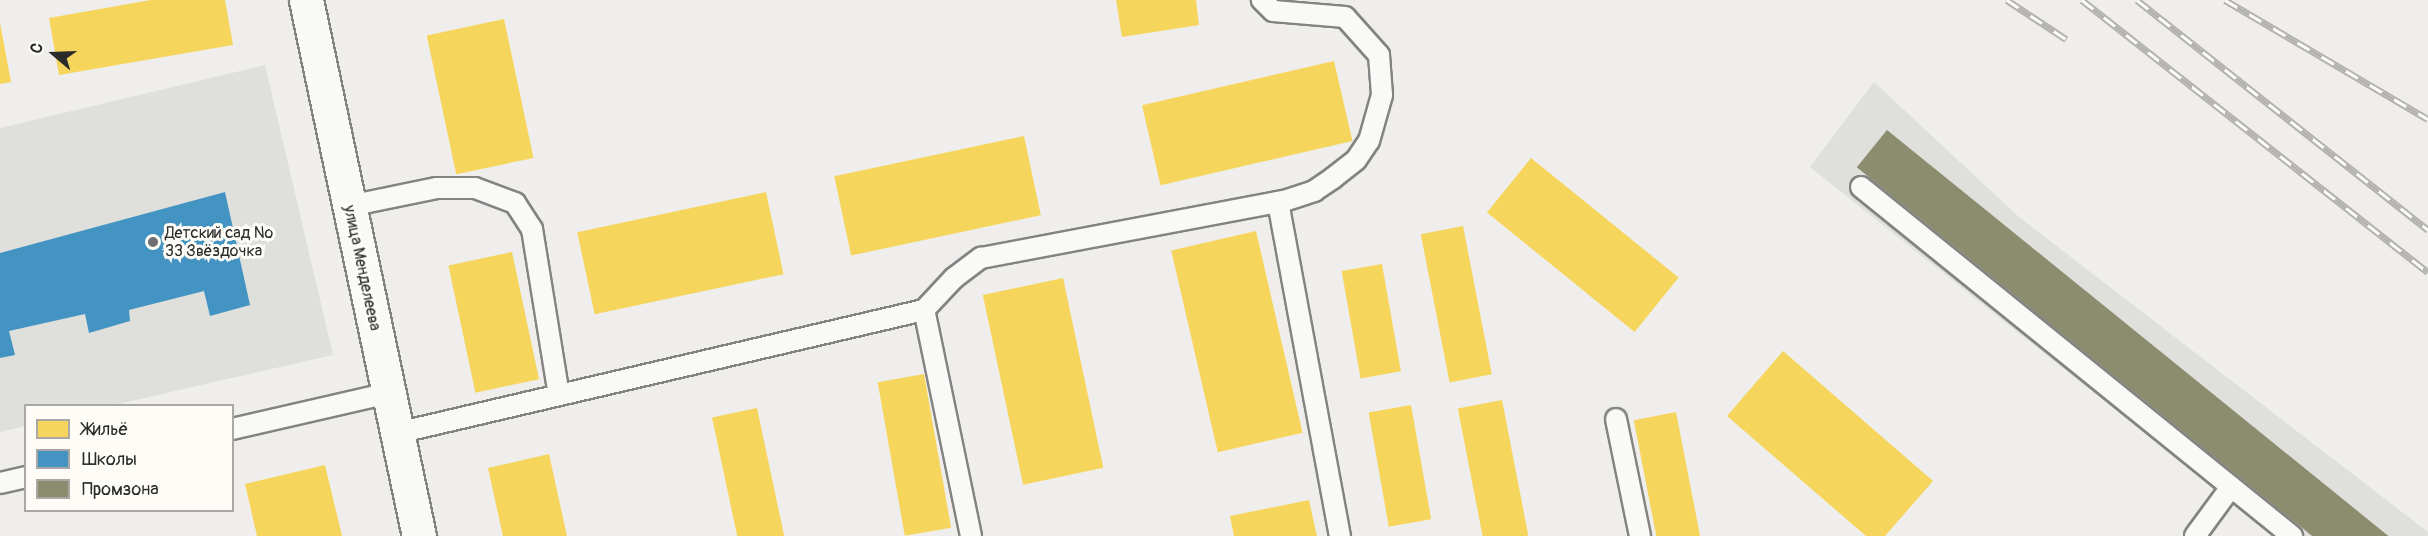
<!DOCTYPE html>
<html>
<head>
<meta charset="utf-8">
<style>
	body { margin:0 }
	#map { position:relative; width:2428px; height:536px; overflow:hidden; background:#efeeec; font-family:Pangolin,sans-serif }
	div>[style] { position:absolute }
	.built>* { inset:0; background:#dfdfdc }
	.homes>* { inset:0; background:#f6d55c; transform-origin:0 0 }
	.schools>* { inset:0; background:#4393c3 }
	.industry>* { inset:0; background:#8c8c6e; transform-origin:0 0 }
	.roads { filter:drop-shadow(2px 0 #838382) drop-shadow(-2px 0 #838382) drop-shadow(0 2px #838382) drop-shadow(0 -2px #838382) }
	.lane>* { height:20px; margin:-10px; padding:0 10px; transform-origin:10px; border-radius:10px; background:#f9f9f7 }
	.street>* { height:33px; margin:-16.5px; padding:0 16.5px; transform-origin:16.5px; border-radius:16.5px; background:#f9f9f7 }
	.rail>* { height:7px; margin-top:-3.5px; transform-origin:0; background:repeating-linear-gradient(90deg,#fdfcf7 0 14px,#b3b2b0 0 28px); box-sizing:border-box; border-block:2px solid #b3b2b0 }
	.dots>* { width:16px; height:16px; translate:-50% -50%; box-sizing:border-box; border:3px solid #fdfcf7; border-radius:50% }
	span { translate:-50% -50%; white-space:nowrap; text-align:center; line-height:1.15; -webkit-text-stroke:6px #fdfcf7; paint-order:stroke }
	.poi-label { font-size:16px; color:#2b2b2b }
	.left { translate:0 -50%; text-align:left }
	.street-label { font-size:16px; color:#2b2b2b }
	.legend { position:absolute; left:24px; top:404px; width:210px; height:108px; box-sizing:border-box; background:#fdfcf7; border:2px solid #a9a8a5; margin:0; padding:8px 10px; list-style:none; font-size:18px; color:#2b2b2b }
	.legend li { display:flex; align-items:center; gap:12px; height:30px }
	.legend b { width:30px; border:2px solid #a9a8a5 }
	.north { position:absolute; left:24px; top:24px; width:60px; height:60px; -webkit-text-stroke:4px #fdfcf7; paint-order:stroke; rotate:289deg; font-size:16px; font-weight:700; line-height:24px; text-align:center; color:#2b2b2b }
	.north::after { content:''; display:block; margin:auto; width:21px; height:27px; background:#2b2b2b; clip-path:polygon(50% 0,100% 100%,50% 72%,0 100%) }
</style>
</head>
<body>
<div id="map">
	<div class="built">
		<div style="clip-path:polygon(265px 65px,333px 355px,114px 405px,26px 406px,25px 426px,0 432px,0 128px)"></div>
		<div style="clip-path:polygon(1874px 82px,2019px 217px,2428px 532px,2428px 536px,2274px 536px,1810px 167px)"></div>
	</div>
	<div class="homes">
		<div style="clip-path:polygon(151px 0,225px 0,233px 45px,59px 75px,49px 18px)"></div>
		<div style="clip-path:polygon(1116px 0,1196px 0,1199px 25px,1122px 37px)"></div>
		<div style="left:504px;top:19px;width:142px;height:79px;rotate:78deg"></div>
		<div style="clip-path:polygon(0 23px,11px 82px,0 84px)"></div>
		<div style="left:1334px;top:61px;width:82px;height:197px;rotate:77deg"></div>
		<div style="left:1024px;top:136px;width:81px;height:194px;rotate:78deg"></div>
		<div style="left:1531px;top:158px;width:190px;height:70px;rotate:39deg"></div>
		<div style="left:766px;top:192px;width:84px;height:193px;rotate:78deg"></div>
		<div style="left:1463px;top:226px;width:151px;height:43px;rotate:79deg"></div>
		<div style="left:1256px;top:231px;width:207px;height:87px;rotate:77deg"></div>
		<div style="left:512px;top:252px;width:130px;height:65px;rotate:78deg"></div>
		<div style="left:1382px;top:264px;width:109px;height:41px;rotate:80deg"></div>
		<div style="left:1063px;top:278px;width:194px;height:82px;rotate:78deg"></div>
		<div style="clip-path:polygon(1783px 351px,1933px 481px,1885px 536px,1866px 536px,1727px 416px)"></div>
		<div style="left:924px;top:374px;width:156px;height:47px;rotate:80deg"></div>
		<div style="left:1502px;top:400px;width:138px;height:45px;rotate:79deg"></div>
		<div style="left:1411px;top:405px;width:116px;height:43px;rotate:80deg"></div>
		<div style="left:757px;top:408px;width:131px;height:46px;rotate:78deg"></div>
		<div style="left:1676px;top:412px;width:126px;height:43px;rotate:79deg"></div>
		<div style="clip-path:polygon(549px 454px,567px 536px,503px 536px,488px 468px)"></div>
		<div style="clip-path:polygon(325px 465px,342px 536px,257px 536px,245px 484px)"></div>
		<div style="clip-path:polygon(1309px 500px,1317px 536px,1234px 536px,1230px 516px)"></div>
	</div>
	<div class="schools">
		<div style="clip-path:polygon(225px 192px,250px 305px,210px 316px,204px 291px,129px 310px,130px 321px,89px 333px,85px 314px,9px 331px,15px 355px,0 358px,0 253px)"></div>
	</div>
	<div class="industry">
		<div style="left:1887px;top:130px;width:647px;height:48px;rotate:39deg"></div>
	</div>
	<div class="roads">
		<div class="lane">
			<div style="left:1861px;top:187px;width:555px;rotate:39deg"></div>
			<div style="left:1278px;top:202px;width:340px;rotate:79.5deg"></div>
			<div style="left:349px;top:206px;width:90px;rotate:-11.6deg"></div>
			<div style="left:437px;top:188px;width:38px"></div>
			<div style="left:475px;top:188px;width:43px;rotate:20.6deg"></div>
			<div style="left:515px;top:203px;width:31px;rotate:57deg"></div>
			<div style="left:532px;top:229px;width:168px;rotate:80.8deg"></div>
			<div style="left:1616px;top:419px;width:119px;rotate:78.4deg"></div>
			<div style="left:232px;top:429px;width:161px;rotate:-12.9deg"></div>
			<div style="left:397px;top:433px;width:541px;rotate:-13.14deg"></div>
			<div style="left:0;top:483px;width:27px;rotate:-13deg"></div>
			<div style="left:971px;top:536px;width:231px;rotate:-101.7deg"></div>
			<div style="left:924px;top:310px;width:44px;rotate:-46.8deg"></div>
			<div style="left:954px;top:278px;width:34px;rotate:-37deg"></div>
			<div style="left:981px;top:258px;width:308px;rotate:-10.7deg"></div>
			<div style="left:1284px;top:201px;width:32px;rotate:-18deg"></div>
			<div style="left:1314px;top:191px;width:23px;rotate:-34deg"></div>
			<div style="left:1333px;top:178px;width:29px;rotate:-38deg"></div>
			<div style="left:1356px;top:160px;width:23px;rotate:-56deg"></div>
			<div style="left:1369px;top:141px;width:48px;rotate:-74.2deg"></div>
			<div style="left:1382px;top:95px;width:40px;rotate:-94.3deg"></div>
			<div style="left:1379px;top:55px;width:51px;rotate:-131.8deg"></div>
			<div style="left:1345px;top:17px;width:72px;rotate:-175.2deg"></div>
			<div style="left:1273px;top:11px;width:16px;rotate:-135deg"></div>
			<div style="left:2195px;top:536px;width:61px;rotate:-53.7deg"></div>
		</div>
		<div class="street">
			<div style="left:306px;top:0;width:548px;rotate:78.1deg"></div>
		</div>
	</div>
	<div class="rail">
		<div style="left:2007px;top:0;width:71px;rotate:33.5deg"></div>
		<div style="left:2082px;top:0;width:440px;rotate:38.2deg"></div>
		<div style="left:2137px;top:0;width:371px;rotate:38.3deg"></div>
		<div style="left:2225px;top:0;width:235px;rotate:30.4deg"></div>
	</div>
	<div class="dots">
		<div style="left:153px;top:242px;background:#706f6f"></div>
	</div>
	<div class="poi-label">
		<span class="left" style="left:165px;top:242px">Детский сад №<br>33 Звёздочка</span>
	</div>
	<div class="street-label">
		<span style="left:362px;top:268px;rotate:78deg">улица Менделеева</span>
	</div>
	<ul class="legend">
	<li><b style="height:16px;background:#f6d55c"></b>Жильё</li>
	<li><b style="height:16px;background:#4393c3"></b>Школы</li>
	<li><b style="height:16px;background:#8c8c6e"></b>Промзона</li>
	</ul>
	<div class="north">С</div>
</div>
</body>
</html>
